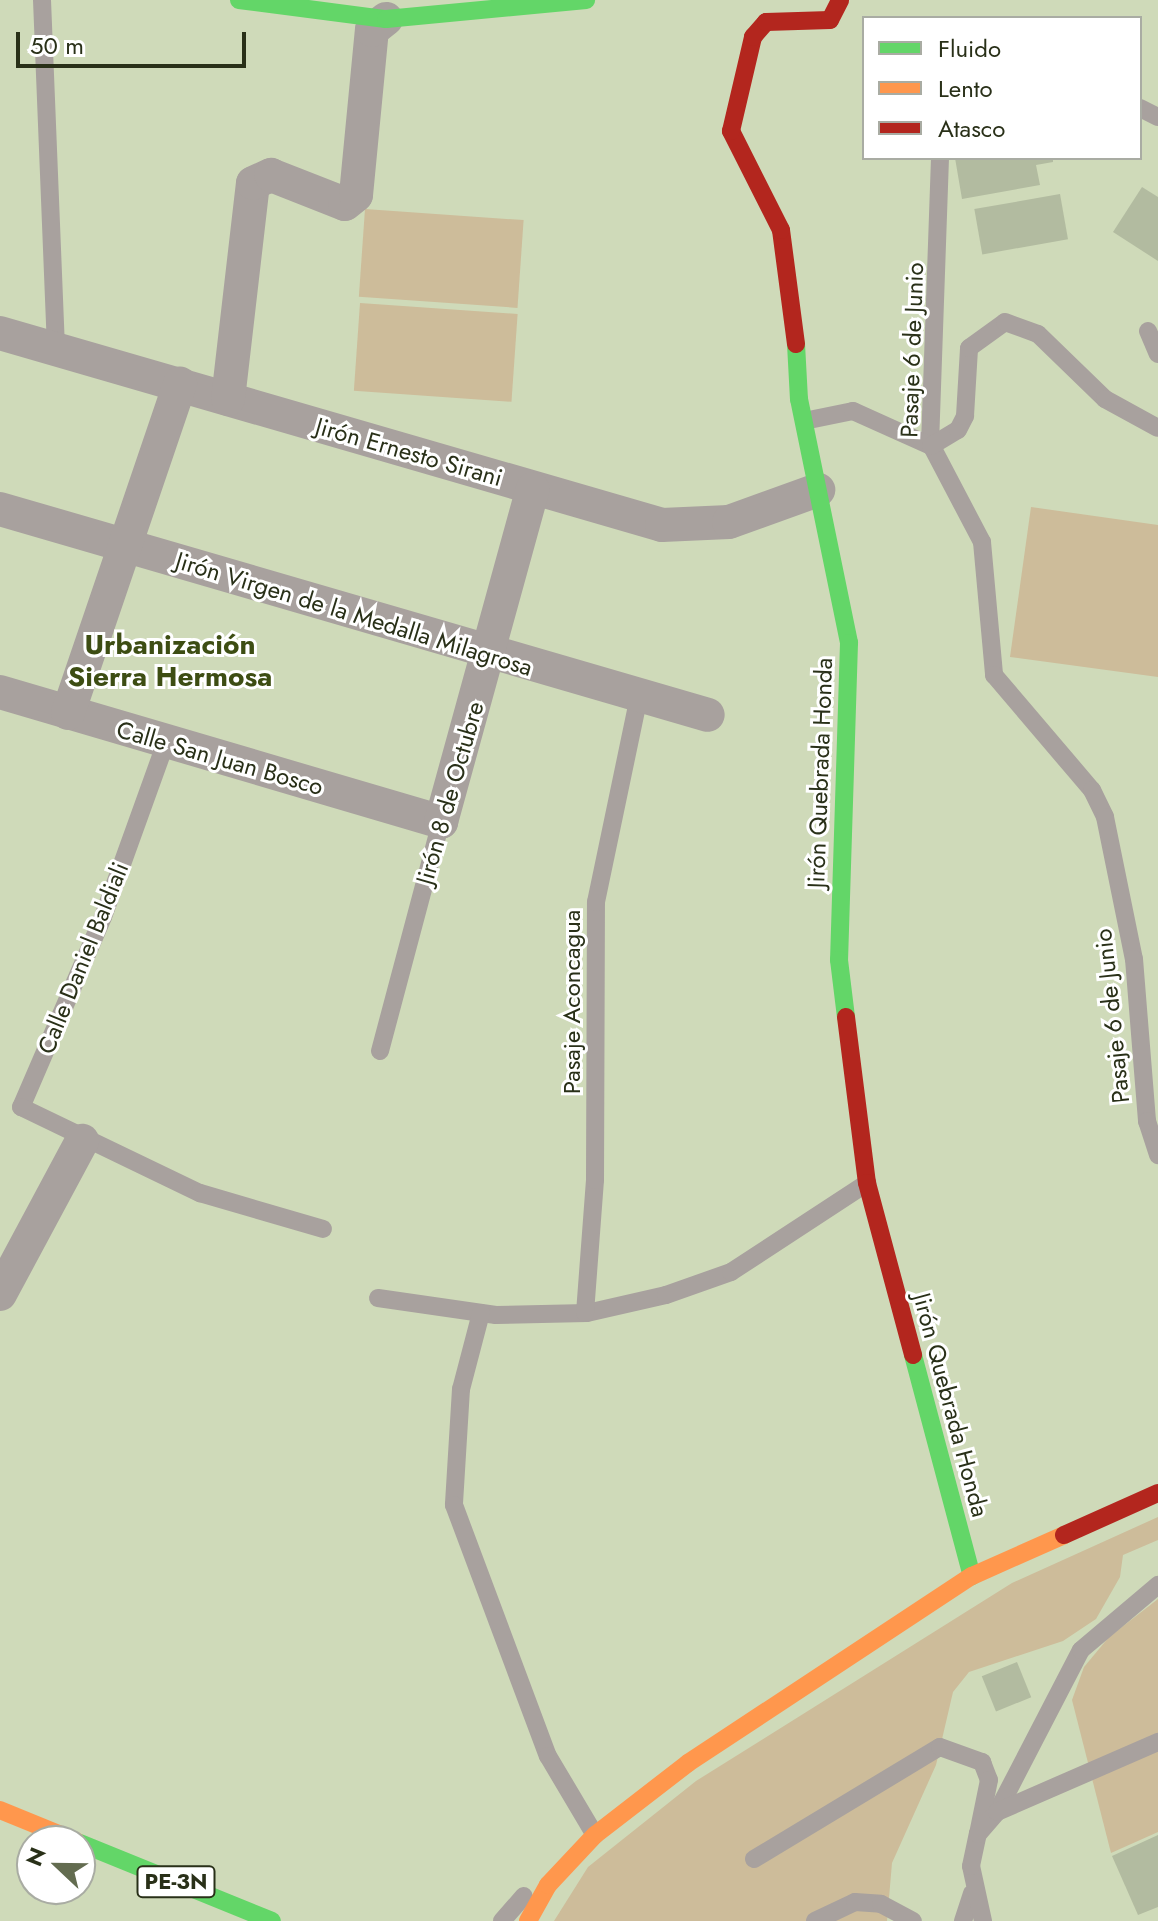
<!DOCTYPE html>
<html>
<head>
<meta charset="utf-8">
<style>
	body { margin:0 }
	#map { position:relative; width:1158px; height:1921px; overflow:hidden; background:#cfdab9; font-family:Jost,sans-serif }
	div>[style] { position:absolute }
	.green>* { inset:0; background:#cdbc9a; transform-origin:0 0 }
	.building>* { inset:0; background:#b2bba0; transform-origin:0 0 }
	.lane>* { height:18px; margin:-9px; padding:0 9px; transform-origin:9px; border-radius:9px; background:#a8a19e }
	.street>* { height:34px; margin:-17px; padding:0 17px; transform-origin:17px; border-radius:17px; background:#a8a19e }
	.fast>* { height:18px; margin:-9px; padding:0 9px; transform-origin:9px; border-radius:9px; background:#63d668 }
	.slow>* { height:18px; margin:-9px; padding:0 9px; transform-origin:9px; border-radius:9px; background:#ff974d }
	.jam>* { height:18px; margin:-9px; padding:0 9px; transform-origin:9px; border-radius:9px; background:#b3261e }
	span { translate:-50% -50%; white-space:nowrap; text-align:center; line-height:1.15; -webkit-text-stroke:6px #fff; paint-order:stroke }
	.shield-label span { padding:2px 6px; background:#fff; border:2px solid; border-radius:6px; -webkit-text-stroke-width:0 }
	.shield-label { font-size:22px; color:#293018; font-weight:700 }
	.street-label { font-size:24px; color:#293018 }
	.quarter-label { font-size:28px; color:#3d4d13; font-weight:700 }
	.legend { position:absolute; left:862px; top:16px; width:280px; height:144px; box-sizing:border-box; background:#fff; border:2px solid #a9aca3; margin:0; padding:10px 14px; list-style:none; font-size:24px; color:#293018 }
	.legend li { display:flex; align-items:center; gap:16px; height:40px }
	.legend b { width:40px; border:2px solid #a9aca3 }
	.north { position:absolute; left:16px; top:1825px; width:80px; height:80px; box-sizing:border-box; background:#fff; border:2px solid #a9aca3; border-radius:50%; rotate:292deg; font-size:22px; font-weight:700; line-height:32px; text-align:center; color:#293018 }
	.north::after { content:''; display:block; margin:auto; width:28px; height:36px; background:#636c50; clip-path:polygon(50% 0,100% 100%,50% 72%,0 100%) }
	.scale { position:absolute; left:16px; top:32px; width:230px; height:36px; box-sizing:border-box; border:4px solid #293018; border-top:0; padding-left:10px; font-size:24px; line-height:28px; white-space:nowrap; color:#293018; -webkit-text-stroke:6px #fff; paint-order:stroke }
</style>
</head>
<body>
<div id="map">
	<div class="green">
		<div style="left:365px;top:209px;width:159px;height:88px;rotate:4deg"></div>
		<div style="left:360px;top:303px;width:158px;height:88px;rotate:4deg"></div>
		<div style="clip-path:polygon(1031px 507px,1158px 525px,1158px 677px,1010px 657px)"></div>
		<div style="clip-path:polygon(1158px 1517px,1158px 1540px,1123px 1555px,1120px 1577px,1096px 1619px,1063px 1641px,969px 1672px,953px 1692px,936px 1765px,892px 1863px,887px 1921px,554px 1921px,588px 1867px,696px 1781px,1012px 1583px)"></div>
		<div style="clip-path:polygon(1158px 1599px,1158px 1832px,1111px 1853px,1072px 1700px,1084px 1667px,1109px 1637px)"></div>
	</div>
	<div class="building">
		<div style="clip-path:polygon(955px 158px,1053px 158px,1053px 162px,1036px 165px,1040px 185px,962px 199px)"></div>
		<div style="clip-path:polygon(1142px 187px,1158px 197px,1158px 261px,1113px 232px)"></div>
		<div style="left:1060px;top:194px;width:46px;height:87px;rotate:80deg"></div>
		<div style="left:1017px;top:1662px;width:38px;height:38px;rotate:68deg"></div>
		<div style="clip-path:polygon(1158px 1835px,1158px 1907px,1138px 1915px,1112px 1856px)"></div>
	</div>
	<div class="lane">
		<div style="left:42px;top:0;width:348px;rotate:87.7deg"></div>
		<div style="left:1140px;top:108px;width:20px;rotate:27deg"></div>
		<div style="left:940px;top:158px;width:285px;rotate:92deg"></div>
		<div style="left:930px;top:443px;width:112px;rotate:62.3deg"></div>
		<div style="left:982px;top:542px;width:134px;rotate:84.8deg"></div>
		<div style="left:994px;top:675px;width:151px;rotate:49.6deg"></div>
		<div style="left:1092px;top:790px;width:30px;rotate:64deg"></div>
		<div style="left:1105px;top:817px;width:145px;rotate:78.5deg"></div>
		<div style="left:1134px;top:959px;width:163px;rotate:85.4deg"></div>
		<div style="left:1147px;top:1121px;width:36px;rotate:72deg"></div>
		<div style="left:1148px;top:331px;width:25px;rotate:67deg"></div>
		<div style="left:804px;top:421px;width:50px;rotate:-11.5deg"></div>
		<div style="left:853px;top:411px;width:85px;rotate:24.2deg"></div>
		<div style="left:931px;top:446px;width:31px;rotate:-31deg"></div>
		<div style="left:958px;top:430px;width:16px;rotate:-63deg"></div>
		<div style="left:965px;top:416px;width:68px;rotate:-86.6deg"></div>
		<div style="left:969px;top:348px;width:44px;rotate:-35.8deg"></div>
		<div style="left:1005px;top:322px;width:35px;rotate:20deg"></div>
		<div style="left:1038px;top:334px;width:93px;rotate:44.1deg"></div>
		<div style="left:1105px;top:399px;width:60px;rotate:28.7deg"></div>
		<div style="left:166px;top:742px;width:186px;rotate:109.8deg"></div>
		<div style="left:103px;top:917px;width:207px;rotate:113.3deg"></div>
		<div style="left:21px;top:1107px;width:199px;rotate:25.7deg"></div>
		<div style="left:200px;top:1193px;width:128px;rotate:16.3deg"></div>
		<div style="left:380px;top:1051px;width:237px;rotate:-75.1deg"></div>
		<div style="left:378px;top:1298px;width:119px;rotate:8.2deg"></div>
		<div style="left:496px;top:1315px;width:91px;rotate:-1.3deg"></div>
		<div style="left:587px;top:1313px;width:81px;rotate:-12.8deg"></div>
		<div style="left:666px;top:1295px;width:69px;rotate:-19.5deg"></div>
		<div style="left:731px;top:1272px;width:163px;rotate:-33.2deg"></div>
		<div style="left:481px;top:1313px;width:79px;rotate:104.7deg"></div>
		<div style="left:461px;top:1389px;width:116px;rotate:93.5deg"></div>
		<div style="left:454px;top:1505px;width:268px;rotate:69.5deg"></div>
		<div style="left:548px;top:1756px;width:92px;rotate:59.3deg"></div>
		<div style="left:585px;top:1313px;width:133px;rotate:-85.7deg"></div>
		<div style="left:595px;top:1180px;width:278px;rotate:-89.8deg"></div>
		<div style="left:596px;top:902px;width:210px;rotate:-78.2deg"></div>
		<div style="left:997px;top:1812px;width:182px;rotate:-62.6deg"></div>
		<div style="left:1081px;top:1650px;width:101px;rotate:-40.2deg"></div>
		<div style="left:754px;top:1859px;width:217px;rotate:-31.1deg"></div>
		<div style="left:940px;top:1747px;width:45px;rotate:19.7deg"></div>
		<div style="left:982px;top:1762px;width:19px;rotate:69deg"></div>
		<div style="left:989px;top:1780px;width:55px;rotate:101.5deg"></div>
		<div style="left:502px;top:1921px;width:33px;rotate:-49deg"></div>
		<div style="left:815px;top:1921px;width:44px;rotate:-25.4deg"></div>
		<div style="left:855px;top:1902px;width:26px;rotate:4deg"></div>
		<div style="left:881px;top:1904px;width:36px;rotate:28deg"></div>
		<div style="left:963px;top:1921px;width:29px;rotate:-72deg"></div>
		<div style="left:983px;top:1921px;width:56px;rotate:-102.3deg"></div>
		<div style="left:971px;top:1866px;width:33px;rotate:-78deg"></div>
		<div style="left:978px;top:1834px;width:29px;rotate:-49deg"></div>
		<div style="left:997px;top:1812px;width:176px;rotate:-23.5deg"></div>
	</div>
	<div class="street">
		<div style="left:0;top:333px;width:689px;rotate:16.17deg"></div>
		<div style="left:662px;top:525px;width:67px;rotate:-2.6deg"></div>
		<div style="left:729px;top:522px;width:95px;rotate:-19.8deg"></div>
		<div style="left:228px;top:399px;width:217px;rotate:-83.4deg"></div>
		<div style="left:253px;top:183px;width:20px;rotate:-24deg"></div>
		<div style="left:271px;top:175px;width:79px;rotate:21.4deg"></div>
		<div style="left:345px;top:204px;width:14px;rotate:-39deg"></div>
		<div style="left:356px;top:195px;width:166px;rotate:-84.5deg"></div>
		<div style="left:372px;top:30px;width:18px;rotate:-38deg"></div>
		<div style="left:0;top:509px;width:737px;rotate:16.22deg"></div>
		<div style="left:0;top:692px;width:460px;rotate:16.4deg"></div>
		<div style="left:441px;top:822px;width:345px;rotate:-74.6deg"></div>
		<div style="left:68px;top:713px;width:348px;rotate:-71.2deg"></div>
		<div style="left:0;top:1294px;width:174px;rotate:-61.8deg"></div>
	</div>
	<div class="fast">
		<div style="left:239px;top:0;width:148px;rotate:7.4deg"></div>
		<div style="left:386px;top:19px;width:201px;rotate:-5.4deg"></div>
		<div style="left:796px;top:344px;width:55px;rotate:86.9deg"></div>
		<div style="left:799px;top:399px;width:249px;rotate:78.4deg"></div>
		<div style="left:849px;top:643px;width:317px;rotate:91.8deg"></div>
		<div style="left:839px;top:960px;width:57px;rotate:83deg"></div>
		<div style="left:913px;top:1355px;width:229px;rotate:75.1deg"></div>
		<div style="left:80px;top:1843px;width:207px;rotate:22.1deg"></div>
	</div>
	<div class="slow">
		<div style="left:0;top:1810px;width:82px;rotate:22.2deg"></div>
		<div style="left:528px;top:1921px;width:41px;rotate:-60.9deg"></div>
		<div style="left:548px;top:1885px;width:69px;rotate:-46.8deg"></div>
		<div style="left:595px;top:1835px;width:118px;rotate:-37.7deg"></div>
		<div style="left:688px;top:1763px;width:340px;rotate:-33.4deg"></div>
		<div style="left:972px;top:1576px;width:101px;rotate:-24deg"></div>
	</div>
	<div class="jam">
		<div style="left:796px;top:344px;width:115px;rotate:-97.5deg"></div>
		<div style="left:781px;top:230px;width:111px;rotate:-116.8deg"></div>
		<div style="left:731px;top:131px;width:97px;rotate:-76.8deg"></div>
		<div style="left:753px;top:37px;width:20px;rotate:-49deg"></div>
		<div style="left:766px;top:22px;width:64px;rotate:-1.8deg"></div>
		<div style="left:830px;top:20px;width:22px;rotate:-63deg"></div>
		<div style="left:846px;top:1017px;width:167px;rotate:82.8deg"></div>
		<div style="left:867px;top:1183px;width:178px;rotate:75deg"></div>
		<div style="left:1064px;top:1535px;width:103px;rotate:-24.1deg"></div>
	</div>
	<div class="shield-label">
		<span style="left:176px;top:1882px">PE-3N</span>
	</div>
	<div class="street-label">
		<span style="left:912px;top:350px;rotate:-88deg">Pasaje 6 de Junio</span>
		<span style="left:409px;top:452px;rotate:16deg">Jirón Ernesto Sirani</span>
		<span style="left:354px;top:614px;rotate:17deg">Jirón Virgen de la Medalla Milagrosa</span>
		<span style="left:220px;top:758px;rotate:16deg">Calle San Juan Bosco</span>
		<span style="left:820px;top:773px;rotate:-88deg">Jirón Quebrada Honda</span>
		<span style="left:450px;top:793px;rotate:-74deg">Jirón 8 de Octubre</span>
		<span style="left:83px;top:958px;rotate:-68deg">Calle Daniel Baldiali</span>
		<span style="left:572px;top:1002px;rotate:-90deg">Pasaje Aconcagua</span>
		<span style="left:1112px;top:1016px;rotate:-96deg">Pasaje 6 de Junio</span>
		<span style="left:951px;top:1405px;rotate:75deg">Jirón Quebrada Honda</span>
	</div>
	<div class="quarter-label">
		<span style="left:170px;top:661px">Urbanización<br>Sierra Hermosa</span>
	</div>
	<ul class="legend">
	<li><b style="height:10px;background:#63d668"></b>Fluido</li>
	<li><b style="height:10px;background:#ff974d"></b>Lento</li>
	<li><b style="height:10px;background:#b3261e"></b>Atasco</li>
	</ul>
	<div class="north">N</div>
	<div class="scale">50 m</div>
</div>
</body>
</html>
